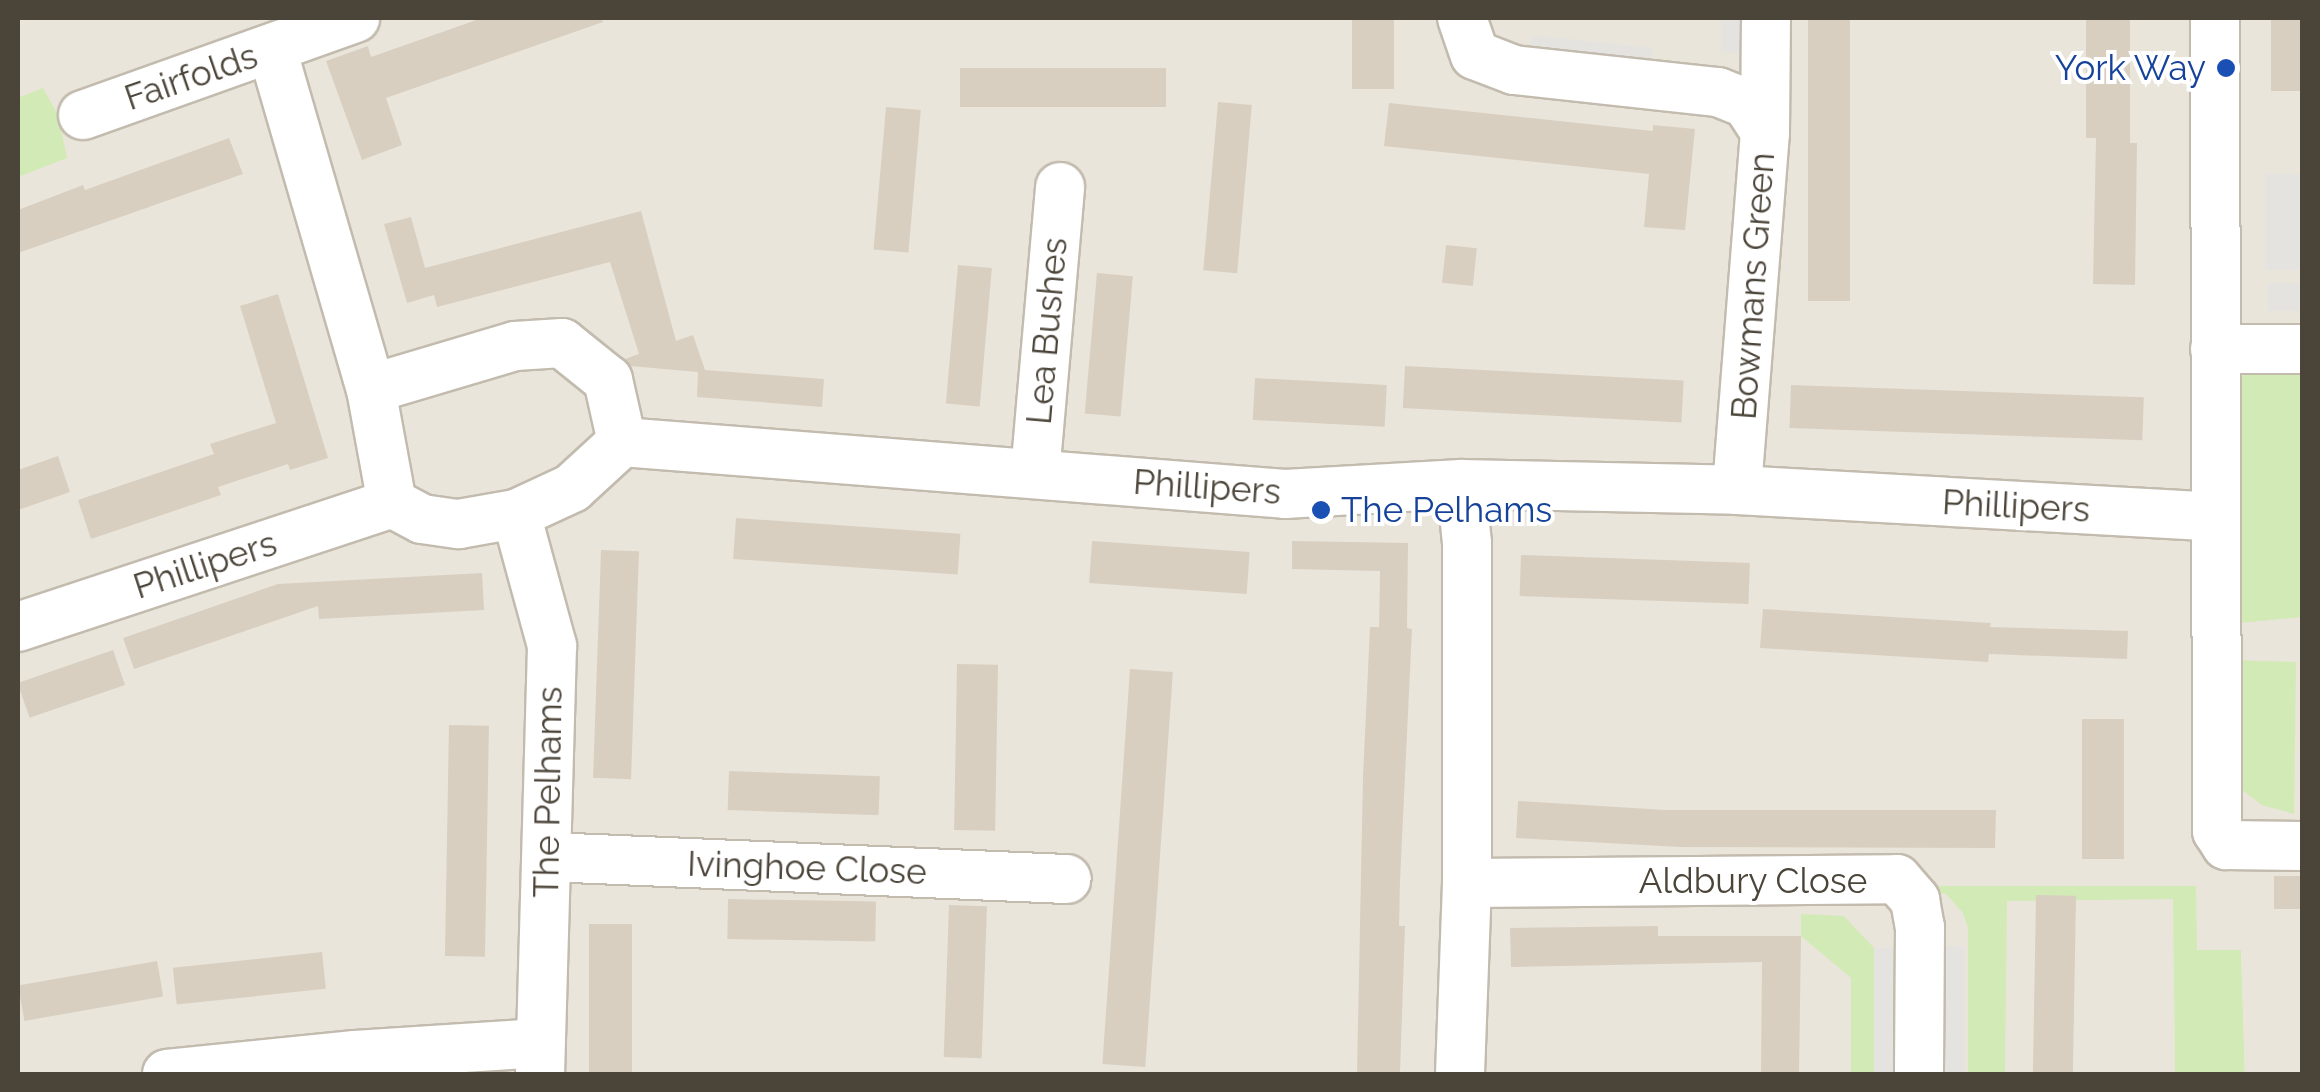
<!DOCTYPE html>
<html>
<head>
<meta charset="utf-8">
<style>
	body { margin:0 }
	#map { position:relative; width:2320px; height:1092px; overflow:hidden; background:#f6f3ec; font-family:Raleway,sans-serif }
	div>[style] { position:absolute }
	.residential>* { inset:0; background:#eae5da }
	.green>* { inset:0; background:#d2eab5 }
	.parking>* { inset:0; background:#e5e3e0; transform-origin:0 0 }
	.building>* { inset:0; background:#d8cfc1; transform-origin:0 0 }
	.roads { filter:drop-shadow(2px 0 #c2bbae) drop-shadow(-2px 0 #c2bbae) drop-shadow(0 2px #c2bbae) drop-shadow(0 -2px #c2bbae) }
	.minor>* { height:48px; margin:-24px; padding:0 24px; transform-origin:24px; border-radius:24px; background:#fff }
	.dots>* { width:28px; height:28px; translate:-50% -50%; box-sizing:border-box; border:5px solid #fff; border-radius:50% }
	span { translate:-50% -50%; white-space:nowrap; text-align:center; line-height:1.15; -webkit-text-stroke:8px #fff; paint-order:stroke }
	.transit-label { font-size:35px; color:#164399 }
	.right { translate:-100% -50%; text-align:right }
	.left { translate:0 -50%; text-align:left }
	.street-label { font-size:35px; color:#4b4439 }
	.frame { position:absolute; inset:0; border:20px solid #4b4439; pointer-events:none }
</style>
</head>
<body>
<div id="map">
	<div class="residential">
		<div style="clip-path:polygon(18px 18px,2302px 18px,2302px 1074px,2245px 1074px,2241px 950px,2174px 950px,2175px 1074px,18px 1074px)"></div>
	</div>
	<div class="green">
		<div style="clip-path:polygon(43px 88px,58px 115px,67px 158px,18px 177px,18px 98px)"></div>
		<div style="clip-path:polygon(2265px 368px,2302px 368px,2302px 617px,2230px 624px,2239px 377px)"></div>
		<div style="clip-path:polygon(2231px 660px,2296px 662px,2294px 814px,2262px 805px,2233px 783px)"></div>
		<div style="clip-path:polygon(1914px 886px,2196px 886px,2197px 950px,2241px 950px,2245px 1074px,2175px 1074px,2173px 899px,2007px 901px,2005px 1074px,1968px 1074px,1968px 928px,1963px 913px,1946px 894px)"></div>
		<div style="clip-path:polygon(1801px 914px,1844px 916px,1874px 948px,1874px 1074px,1851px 1074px,1851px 978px,1801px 936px)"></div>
	</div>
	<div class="parking">
		<div style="left:1721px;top:18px;width:24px;height:35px"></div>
		<div style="left:1532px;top:35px;width:121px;height:29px;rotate:6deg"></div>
		<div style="left:2265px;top:174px;width:37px;height:96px"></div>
		<div style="left:2268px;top:283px;width:34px;height:28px"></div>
		<div style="left:1929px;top:946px;width:35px;height:128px"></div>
		<div style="left:1874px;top:948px;width:36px;height:126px"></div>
	</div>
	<div class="building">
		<div style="clip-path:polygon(482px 18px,602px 18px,603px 22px,386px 98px,402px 145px,362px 160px,326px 61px,368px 46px,371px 57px)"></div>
		<div style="left:1352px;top:18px;width:42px;height:71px"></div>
		<div style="left:1808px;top:18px;width:42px;height:283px"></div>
		<div style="clip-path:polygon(2086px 18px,2130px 18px,2130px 143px,2137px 143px,2135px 285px,2093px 284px,2096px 138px,2086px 138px)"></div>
		<div style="left:2271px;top:18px;width:31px;height:73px"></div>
		<div style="left:1166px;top:68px;width:39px;height:206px;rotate:90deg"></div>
		<div style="left:1218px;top:102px;width:34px;height:169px;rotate:5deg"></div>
		<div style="clip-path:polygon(1389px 103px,1653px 131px,1653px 125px,1695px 129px,1685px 230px,1644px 227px,1649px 174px,1384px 146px)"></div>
		<div style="left:886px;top:107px;width:35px;height:143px;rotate:5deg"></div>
		<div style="clip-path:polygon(229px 138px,243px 174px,18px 253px,18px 210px,83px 185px,85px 190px)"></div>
		<div style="clip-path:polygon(641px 211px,676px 341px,693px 335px,705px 370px,824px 379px,822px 407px,697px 397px,698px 372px,630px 366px,625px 359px,639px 354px,610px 262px,437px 307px,434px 295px,407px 303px,384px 224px,411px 217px,425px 268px)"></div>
		<div style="left:1446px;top:245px;width:31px;height:38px;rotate:6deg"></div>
		<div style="left:958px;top:265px;width:34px;height:139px;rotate:5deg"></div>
		<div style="left:1097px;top:273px;width:36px;height:141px;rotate:5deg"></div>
		<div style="clip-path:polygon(278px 294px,328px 458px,290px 470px,288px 464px,218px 487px,221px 495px,91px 539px,78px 500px,214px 454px,210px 444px,276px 423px,240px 306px)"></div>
		<div style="left:1405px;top:366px;width:279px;height:42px;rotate:3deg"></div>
		<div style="left:1255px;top:378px;width:132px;height:42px;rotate:3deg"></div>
		<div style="left:1791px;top:385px;width:353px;height:43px;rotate:2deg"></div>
		<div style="clip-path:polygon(58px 456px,70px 492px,18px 510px,18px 470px)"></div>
		<div style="left:736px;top:518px;width:225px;height:41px;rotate:4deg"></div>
		<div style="left:1092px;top:541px;width:158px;height:42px;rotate:4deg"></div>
		<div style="clip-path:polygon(1292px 541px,1408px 543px,1407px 628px,1412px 629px,1400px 881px,1399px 926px,1405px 926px,1400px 1074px,1357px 1073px,1363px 776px,1370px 627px,1379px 627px,1380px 571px,1292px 569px)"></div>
		<div style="left:601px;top:550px;width:38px;height:228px;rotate:2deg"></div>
		<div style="left:1521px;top:555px;width:229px;height:41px;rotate:2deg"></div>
		<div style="clip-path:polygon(482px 573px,484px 610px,319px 619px,318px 606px,134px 669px,123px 638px,278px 584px)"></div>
		<div style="clip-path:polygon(1763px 609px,1991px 623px,1990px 627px,2128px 631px,2127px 659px,1989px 654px,1988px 662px,1760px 648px)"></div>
		<div style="left:113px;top:650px;width:37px;height:101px;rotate:71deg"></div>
		<div style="left:957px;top:664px;width:41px;height:166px;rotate:1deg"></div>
		<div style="left:1130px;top:669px;width:43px;height:396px;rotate:4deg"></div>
		<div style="left:2082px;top:719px;width:42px;height:140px"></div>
		<div style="left:449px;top:725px;width:40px;height:231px;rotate:1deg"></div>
		<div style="left:729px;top:771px;width:151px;height:39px;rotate:2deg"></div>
		<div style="clip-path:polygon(1518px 801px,1665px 810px,1996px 810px,1995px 848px,1680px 847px,1516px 838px)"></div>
		<div style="left:2302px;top:876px;width:33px;height:28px;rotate:90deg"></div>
		<div style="left:2036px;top:895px;width:40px;height:179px;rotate:1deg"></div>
		<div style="left:728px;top:899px;width:148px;height:40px;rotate:1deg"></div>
		<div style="left:949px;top:905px;width:38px;height:152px;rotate:2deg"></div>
		<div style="left:589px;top:924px;width:43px;height:150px"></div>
		<div style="clip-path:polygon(1658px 926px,1658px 936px,1801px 936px,1799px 1074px,1761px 1074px,1762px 962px,1511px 967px,1510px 928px)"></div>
		<div style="left:322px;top:952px;width:37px;height:150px;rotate:84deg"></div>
		<div style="left:157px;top:961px;width:36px;height:141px;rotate:80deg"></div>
	</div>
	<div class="roads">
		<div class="minor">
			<div style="left:1462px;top:18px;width:39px;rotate:71deg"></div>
			<div style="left:1475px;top:55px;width:42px;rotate:21deg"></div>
			<div style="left:1514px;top:70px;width:205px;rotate:6.2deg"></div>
			<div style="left:1718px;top:92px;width:31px;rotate:22deg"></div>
			<div style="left:1747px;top:104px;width:33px;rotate:57deg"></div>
			<div style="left:1765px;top:132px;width:359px;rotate:94.5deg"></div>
			<div style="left:2215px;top:18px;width:813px;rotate:89.86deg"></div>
			<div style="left:2217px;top:831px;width:17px;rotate:57deg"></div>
			<div style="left:2226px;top:845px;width:76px;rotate:0.8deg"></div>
			<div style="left:272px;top:49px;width:354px;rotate:73.8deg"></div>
			<div style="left:83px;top:115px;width:289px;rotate:-19.6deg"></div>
			<div style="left:1765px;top:132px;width:114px;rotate:-89.5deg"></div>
			<div style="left:2215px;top:349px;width:87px"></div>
			<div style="left:622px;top:442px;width:64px;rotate:-102.7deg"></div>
			<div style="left:608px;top:380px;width:59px;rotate:-141.2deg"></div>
			<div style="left:562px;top:343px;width:47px;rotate:176.3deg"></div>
			<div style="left:515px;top:346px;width:150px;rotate:163.4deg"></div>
			<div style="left:371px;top:389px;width:116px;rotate:79.6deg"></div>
			<div style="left:392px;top:503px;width:34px;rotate:28deg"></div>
			<div style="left:422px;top:519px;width:37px;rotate:8deg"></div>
			<div style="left:459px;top:524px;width:58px;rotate:-10deg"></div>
			<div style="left:516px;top:514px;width:62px;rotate:-24.9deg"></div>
			<div style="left:572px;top:488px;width:68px;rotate:-42.6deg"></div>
			<div style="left:622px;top:442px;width:665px;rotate:4.48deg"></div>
			<div style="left:1285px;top:494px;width:176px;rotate:-3.3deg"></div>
			<div style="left:1461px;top:484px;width:276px;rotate:1.2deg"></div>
			<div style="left:1737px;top:490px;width:477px;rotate:3.2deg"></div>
			<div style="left:1035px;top:474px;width:288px;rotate:-85deg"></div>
			<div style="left:516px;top:514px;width:137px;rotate:74.7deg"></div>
			<div style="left:552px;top:646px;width:428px;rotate:91.6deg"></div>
			<div style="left:18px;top:627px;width:394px;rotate:-18.3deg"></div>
			<div style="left:548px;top:857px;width:519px;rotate:2.43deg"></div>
			<div style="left:1467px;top:883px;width:430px;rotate:-0.5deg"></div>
			<div style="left:1897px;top:879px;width:28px;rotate:49deg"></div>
			<div style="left:1915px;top:900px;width:27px;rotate:80deg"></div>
			<div style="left:1920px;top:927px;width:147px;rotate:90.4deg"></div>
			<div style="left:167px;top:1074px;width:189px;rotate:-5.8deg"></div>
			<div style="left:355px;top:1055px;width:186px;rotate:-3.7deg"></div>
			<div style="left:1460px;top:1074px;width:191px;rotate:-87.9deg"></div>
			<div style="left:1467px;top:883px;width:340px;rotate:-90deg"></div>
			<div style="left:1467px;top:543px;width:59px;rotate:-95.8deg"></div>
		</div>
	</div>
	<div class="dots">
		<div style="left:2226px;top:68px;background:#1a4fb4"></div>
		<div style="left:1321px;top:510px;background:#1a4fb4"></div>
	</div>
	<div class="transit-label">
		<span class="right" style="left:2206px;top:68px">York Way</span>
		<span class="left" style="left:1341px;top:510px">The Pelhams</span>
	</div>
	<div class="street-label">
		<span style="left:191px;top:77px;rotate:-19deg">Fairfolds</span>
		<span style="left:1753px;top:286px;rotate:-86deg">Bowmans Green</span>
		<span style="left:1047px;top:331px;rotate:-85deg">Lea Bushes</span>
		<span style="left:1207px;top:487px;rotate:4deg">Phillipers</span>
		<span style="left:2016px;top:506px;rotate:3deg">Phillipers</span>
		<span style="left:205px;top:565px;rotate:-18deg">Phillipers</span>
		<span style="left:548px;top:792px;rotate:-89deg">The Pelhams</span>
		<span style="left:807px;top:868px;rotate:2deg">Ivinghoe Close</span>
		<span style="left:1753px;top:881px">Aldbury Close</span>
	</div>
	<div class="frame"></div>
</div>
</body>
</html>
